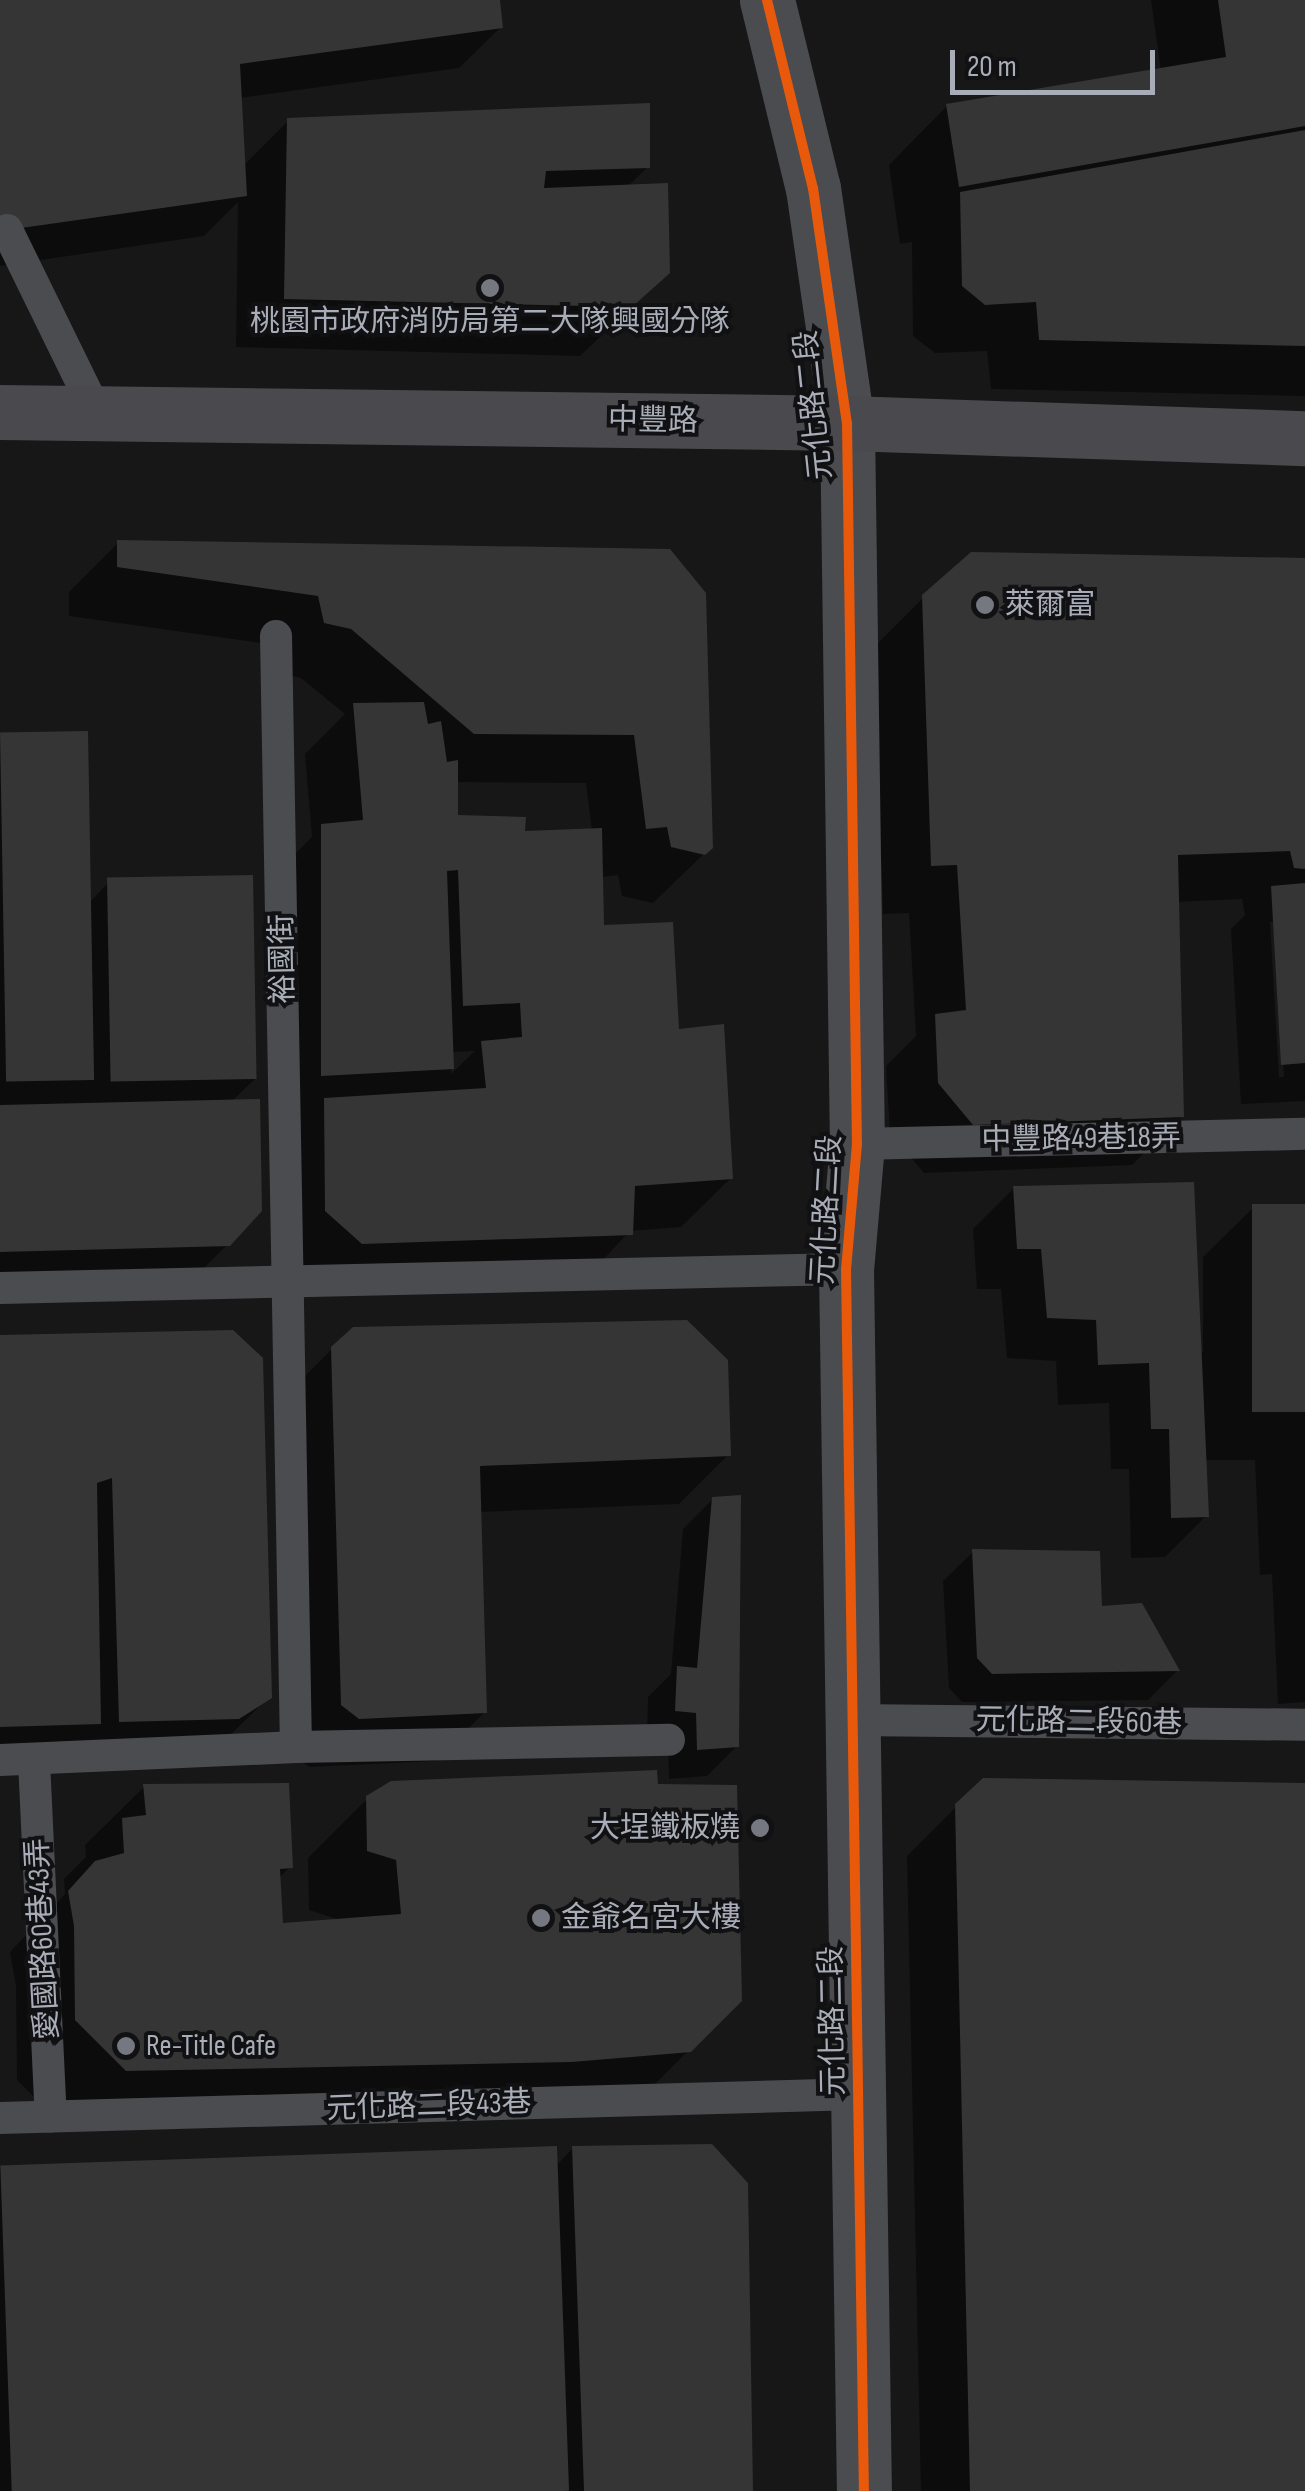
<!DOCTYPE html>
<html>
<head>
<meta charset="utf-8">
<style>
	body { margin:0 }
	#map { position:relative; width:1305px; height:2491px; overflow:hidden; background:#171717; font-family:"Sofia Sans Condensed","Noto Sans TC",sans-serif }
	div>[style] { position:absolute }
	.shadow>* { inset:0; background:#0007 }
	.building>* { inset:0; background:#353536; transform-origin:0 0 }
	.service>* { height:32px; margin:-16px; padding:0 16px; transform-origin:16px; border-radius:16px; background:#4b4c50 }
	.minor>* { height:55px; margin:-27.5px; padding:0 27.5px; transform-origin:27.5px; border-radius:27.5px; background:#4b4c50 }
	.secondary>* { height:55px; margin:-27.5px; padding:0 27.5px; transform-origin:27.5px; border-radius:27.5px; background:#4a4a4e }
	.cycleway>* { height:10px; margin:-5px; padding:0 5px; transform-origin:5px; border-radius:5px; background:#e8590c }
	.dots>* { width:28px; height:28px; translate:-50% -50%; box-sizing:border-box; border:5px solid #111113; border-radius:50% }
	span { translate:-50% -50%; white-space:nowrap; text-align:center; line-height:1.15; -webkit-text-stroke:8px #111113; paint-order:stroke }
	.poi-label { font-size:30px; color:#a8adb8 }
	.left { translate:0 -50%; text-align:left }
	.right { translate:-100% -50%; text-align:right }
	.street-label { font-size:30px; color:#a8adb8 }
	.scale { position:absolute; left:950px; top:50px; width:205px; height:45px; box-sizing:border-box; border:5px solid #a8adb8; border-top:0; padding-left:12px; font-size:30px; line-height:35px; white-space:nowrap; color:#a8adb8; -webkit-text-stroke:8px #111113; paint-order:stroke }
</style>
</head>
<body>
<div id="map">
	<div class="shadow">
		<div style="clip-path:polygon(0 0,497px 0,500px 28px,459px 68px,239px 98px,243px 166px,288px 121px,648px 167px,627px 187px,668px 272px,580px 356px,236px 347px,238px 202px,204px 236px,0 266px)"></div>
		<div style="clip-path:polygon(1151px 0,1305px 0,1305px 396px,991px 389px,987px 351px,935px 353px,913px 336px,912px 242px,900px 244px,889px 165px,947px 106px,1161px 71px)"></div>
		<div style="clip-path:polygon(evenodd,118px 543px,668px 552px,711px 847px,653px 903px,622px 896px,618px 875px,601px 877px,601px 928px,677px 1032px,731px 1178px,681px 1227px,630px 1231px,581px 1283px,312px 1292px,277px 1261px,275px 1150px,302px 1123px,273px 1124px,273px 876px,312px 837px,305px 754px,345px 714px,301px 678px,275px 672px,269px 644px,69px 616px,69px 592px,118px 543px,455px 782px,586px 783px,592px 831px,522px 834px,455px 817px,455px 782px,118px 543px,475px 1051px,451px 1074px,451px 1052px,475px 1051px)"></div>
		<div style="clip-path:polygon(evenodd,1305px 561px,1305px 1101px,1241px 1104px,1231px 929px,1245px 915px,1242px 899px,1176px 902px,1181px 1116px,1132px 1165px,924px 1173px,890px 1132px,886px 1066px,916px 1036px,909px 913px,883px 914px,874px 647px,924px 597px,1305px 561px,1270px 922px,1275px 922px,1284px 1077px,1279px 1077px,1270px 922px)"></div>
		<div style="clip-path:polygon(0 734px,90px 902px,108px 883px,256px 1078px,231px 1102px,228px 1244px,186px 1286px,0 1290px)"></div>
		<div style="clip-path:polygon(1014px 1188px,1199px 1352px,1203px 1352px,1203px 1257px,1253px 1208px,1305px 1206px,1305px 1702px,1278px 1704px,1272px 1574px,1260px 1575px,1255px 1460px,1204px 1460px,1206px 1516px,1165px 1557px,1131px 1558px,1129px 1469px,1111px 1469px,1109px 1403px,1058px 1405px,1056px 1361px,1007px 1358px,1001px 1289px,977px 1289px,973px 1229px)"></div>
		<div style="clip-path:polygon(232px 1332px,269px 1697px,219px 1746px,0 1773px,0 1337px)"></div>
		<div style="clip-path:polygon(333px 1348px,728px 1455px,679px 1504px,478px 1512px,485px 1712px,435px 1761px,309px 1767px,293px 1754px,283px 1398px)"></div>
		<div style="clip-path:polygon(713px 1499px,737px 1746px,707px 1776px,669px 1779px,668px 1742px,647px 1740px,648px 1697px,671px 1674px,683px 1529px)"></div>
		<div style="clip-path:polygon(973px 1552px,1100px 1609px,1177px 1671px,1148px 1700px,962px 1702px,949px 1688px,943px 1581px)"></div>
		<div style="clip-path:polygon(1305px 1785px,1305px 2491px,921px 2491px,907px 1856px,957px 1806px)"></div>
		<div style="clip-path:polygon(144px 1787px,290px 1867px,278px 1879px,281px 1926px,343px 1921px,309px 1910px,308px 1858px,368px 1798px,656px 1787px,739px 2000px,629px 2110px,512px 2120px,66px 2129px,17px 2080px,16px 1986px,10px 1952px,65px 1894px,64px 1879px,86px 1857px,85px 1845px)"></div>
		<div style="clip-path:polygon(573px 2148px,751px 2491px,0 2491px,0 2168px,556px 2166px)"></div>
	</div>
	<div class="building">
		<div style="clip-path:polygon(0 0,500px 0,503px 28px,240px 64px,247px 196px,0 231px)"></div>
		<div style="clip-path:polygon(1218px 0,1305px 0,1305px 126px,959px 187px,946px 104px,1226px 57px)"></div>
		<div style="clip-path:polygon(650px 103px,650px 168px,546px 171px,544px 188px,668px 183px,670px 273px,632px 307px,284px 299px,287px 118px)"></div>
		<div style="clip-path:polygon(1305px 130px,1305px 346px,1039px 340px,1036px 302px,985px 305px,962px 286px,960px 192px)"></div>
		<div style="clip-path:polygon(117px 540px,670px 549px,706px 593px,713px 848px,705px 855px,671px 847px,667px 827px,646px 829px,634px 735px,474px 734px,351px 629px,324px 623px,318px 596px,117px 567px)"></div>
		<div style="clip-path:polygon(971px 552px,1305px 558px,1305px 869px,1294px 868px,1290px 851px,1178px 855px,1184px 1117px,973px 1125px,938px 1083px,935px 1014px,966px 1010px,957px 865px,931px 866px,922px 595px)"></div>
		<div style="clip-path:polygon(424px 702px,428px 724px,441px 721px,447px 762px,458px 760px,458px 815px,526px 817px,525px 831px,602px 828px,604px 925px,673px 922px,679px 1029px,724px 1024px,733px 1179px,635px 1186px,633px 1235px,362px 1244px,325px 1211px,324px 1098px,486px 1088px,481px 1041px,522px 1037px,520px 1003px,463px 1006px,458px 870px,447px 871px,454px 1069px,321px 1076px,321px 824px,363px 820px,353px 703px)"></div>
		<div style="left:88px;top:731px;width:349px;height:88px;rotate:89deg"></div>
		<div style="left:253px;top:875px;width:204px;height:146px;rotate:89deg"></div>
		<div style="clip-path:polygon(1305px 883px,1305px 1063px,1281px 1065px,1271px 886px)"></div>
		<div style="clip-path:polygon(260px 1099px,262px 1211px,230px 1246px,0 1252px,0 1105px)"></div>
		<div style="clip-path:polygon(1194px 1182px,1209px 1517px,1171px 1518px,1169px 1429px,1151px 1429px,1149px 1363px,1098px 1365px,1096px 1320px,1047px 1318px,1041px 1249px,1017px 1249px,1013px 1186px)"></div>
		<div style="left:1305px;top:1204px;width:208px;height:53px;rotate:90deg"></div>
		<div style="clip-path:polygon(687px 1320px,728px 1360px,731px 1456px,480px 1466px,487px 1713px,359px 1719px,341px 1705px,331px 1347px,353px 1327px)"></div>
		<div style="clip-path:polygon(233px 1330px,263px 1358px,272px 1698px,239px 1719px,119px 1722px,112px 1478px,97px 1483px,101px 1724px,0 1727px,0 1335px)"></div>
		<div style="clip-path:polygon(741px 1495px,739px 1747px,697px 1750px,696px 1713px,675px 1711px,677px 1666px,697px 1668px,712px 1497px)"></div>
		<div style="clip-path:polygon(972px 1549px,1100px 1551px,1102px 1606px,1142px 1603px,1180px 1671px,992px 1674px,977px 1658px)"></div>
		<div style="clip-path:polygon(657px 1770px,658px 1784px,737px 1785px,742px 2001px,691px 2052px,572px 2062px,126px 2071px,75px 2020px,74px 1926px,68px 1891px,95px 1861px,124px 1853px,122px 1818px,146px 1815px,143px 1784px,289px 1783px,293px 1868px,280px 1869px,283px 1923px,401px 1914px,396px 1860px,367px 1851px,366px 1796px,391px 1781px)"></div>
		<div style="clip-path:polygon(983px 1778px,1305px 1783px,1305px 2491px,970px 2491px,955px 1804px)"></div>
		<div style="clip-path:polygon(712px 2144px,748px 2183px,753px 2491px,584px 2491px,572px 2146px)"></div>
		<div style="left:557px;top:2146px;width:345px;height:557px;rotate:88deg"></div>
	</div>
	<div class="service">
		<div style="left:7px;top:230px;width:205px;rotate:63.9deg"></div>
		<div style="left:276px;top:636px;width:1111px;rotate:88.97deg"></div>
		<div style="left:857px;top:1144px;width:448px;rotate:-1.3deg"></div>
		<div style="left:0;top:1288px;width:846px;rotate:-1.29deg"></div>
		<div style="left:853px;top:1720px;width:452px;rotate:0.6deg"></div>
		<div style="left:0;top:1760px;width:296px;rotate:-2.5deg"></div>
		<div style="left:296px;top:1747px;width:373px;rotate:-1.1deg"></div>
		<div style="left:34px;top:1761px;width:356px;rotate:87.3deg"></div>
		<div style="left:0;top:2118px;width:858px;rotate:-1.6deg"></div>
	</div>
	<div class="minor">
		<div style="left:767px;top:0;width:194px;rotate:76.3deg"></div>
		<div style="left:813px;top:188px;width:237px;rotate:81.8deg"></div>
		<div style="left:847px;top:423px;width:721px;rotate:89.21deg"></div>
		<div style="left:857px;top:1144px;width:125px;rotate:95deg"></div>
		<div style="left:846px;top:1269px;width:1222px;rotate:89.16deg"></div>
	</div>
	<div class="secondary">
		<div style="left:0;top:412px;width:847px;rotate:0.74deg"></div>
		<div style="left:847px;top:423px;width:458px;rotate:1.9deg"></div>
	</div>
	<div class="cycleway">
		<div style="left:767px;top:0;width:194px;rotate:76.3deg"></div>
		<div style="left:813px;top:188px;width:237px;rotate:81.8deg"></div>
		<div style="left:847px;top:423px;width:721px;rotate:89.21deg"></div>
		<div style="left:857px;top:1144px;width:125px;rotate:95deg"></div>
		<div style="left:846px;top:1269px;width:1222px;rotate:89.16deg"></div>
	</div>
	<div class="dots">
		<div style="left:490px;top:288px;background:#757880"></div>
		<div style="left:985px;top:605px;background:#757880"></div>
		<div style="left:760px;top:1828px;background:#757880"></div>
		<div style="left:541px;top:1918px;background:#757880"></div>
		<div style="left:126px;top:2046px;background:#757880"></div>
	</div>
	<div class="poi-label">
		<span style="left:490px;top:322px">桃園市政府消防局第二大隊興國分隊</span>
		<span class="left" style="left:1005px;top:605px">萊爾富</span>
		<span class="right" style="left:740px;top:1828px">大埕鐵板燒</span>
		<span class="left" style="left:561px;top:1918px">金爺名宮大樓</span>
		<span class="left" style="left:146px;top:2046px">Re-Title Cafe</span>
	</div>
	<div class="street-label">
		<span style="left:814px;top:405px;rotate:-96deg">元化路二段</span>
		<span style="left:653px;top:421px;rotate:1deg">中豐路</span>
		<span style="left:283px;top:959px;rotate:-91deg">裕國街</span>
		<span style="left:1081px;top:1139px;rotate:-1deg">中豐路49巷18弄</span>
		<span style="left:827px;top:1210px;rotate:-87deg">元化路二段</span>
		<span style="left:1079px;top:1722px;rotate:1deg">元化路二段60巷</span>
		<span style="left:43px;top:1939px;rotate:-93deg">愛國路60巷43弄</span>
		<span style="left:833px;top:2021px;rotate:-91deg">元化路二段</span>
		<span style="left:429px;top:2106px;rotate:-2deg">元化路二段43巷</span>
	</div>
	<div class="scale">20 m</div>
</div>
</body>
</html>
